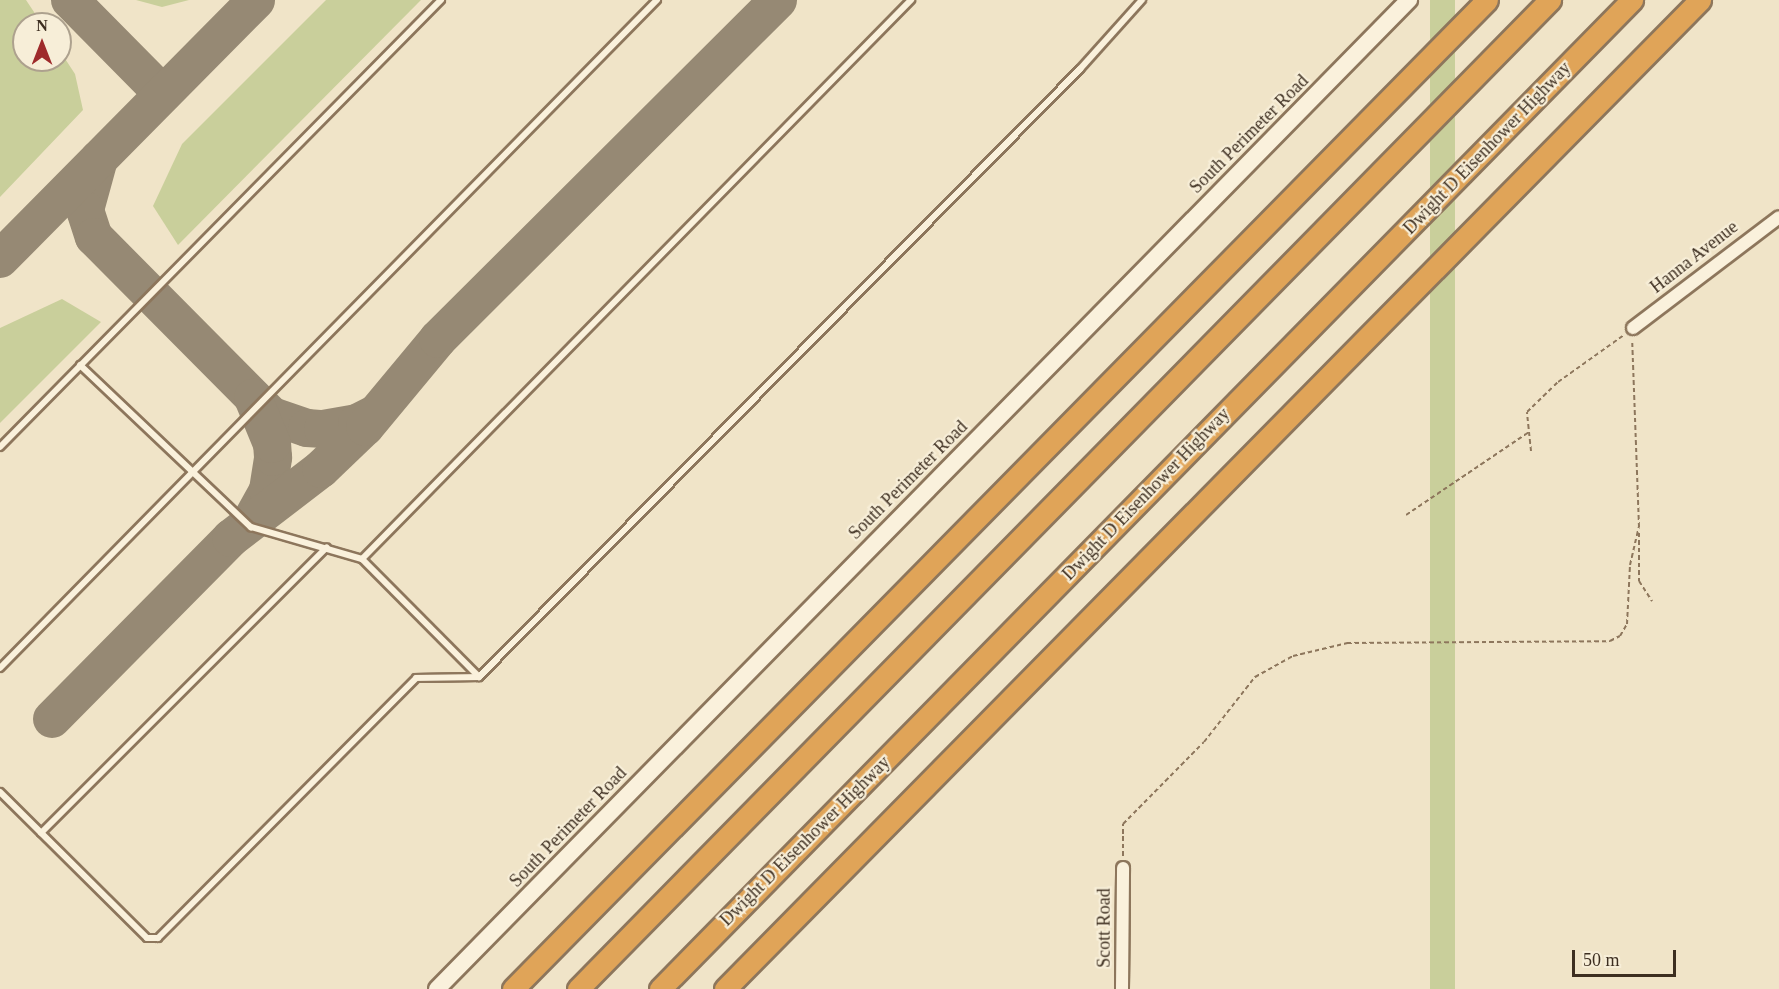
<!DOCTYPE html>
<html>
<head>
<meta charset="utf-8">
<style>
	body { margin:0 }
	#map { position:relative; width:1779px; height:989px; overflow:hidden; background:#f0e4c8; font-family:"Times New Roman",serif }
	div>[style] { position:absolute }
	.green>* { inset:0; background:#c9cf9b; transform-origin:0 0 }
	.taxiway>* { height:38px; margin:-19px; padding:0 19px; transform-origin:19px; border-radius:19px; background:#968974 }
	.path>* { height:2px; margin-top:-1px; transform-origin:0; background:repeating-linear-gradient(90deg,#8d765c 0 4.5px,transparent 0 7.5px) }
	.roads { filter:drop-shadow(2px 0 #8d765c) drop-shadow(-2px 0 #8d765c) drop-shadow(0 2px #8d765c) drop-shadow(0 -2px #8d765c) }
	.lane>* { height:6px; margin:-3px; padding:0 3px; transform-origin:3px; border-radius:3px; background:#faf1dc }
	.street>* { height:12px; margin:-6px; padding:0 6px; transform-origin:6px; border-radius:6px; background:#faf1dc }
	.secondary>* { height:16px; margin:-8px; padding:0 8px; transform-origin:8px; border-radius:8px; background:#faf1dc }
	.highway>* { height:21px; margin:-10.5px; padding:0 10.5px; transform-origin:10.5px; border-radius:10.5px; background:#e0a458 }
	span { translate:-50% -50%; white-space:nowrap; text-align:center; line-height:1.15; -webkit-text-stroke:4.5px #f7eed8; paint-order:stroke }
	.street-label { font-size:18px; color:#3d2e20 }
	.north { position:absolute; left:12px; top:12px; width:60px; height:60px; box-sizing:border-box; background:#f7eed8; border:2px solid #ada18e; border-radius:50%; rotate:0deg; font-size:16px; font-weight:700; line-height:24px; text-align:center; color:#3d2e20 }
	.north::after { content:''; display:block; margin:auto; width:21px; height:27px; background:#9e2a2b; clip-path:polygon(50% 0,100% 100%,50% 72%,0 100%) }
	.scale { position:absolute; left:1572px; top:950px; width:104px; height:27px; box-sizing:border-box; border:3px solid #3d2e20; border-top:0; padding-left:8px; font-size:18px; line-height:21px; white-space:nowrap; color:#3d2e20; -webkit-text-stroke:4px #f7eed8; paint-order:stroke }
</style>
</head>
<body>
<div id="map">
	<div class="green">
		<div style="clip-path:polygon(0 0,26px 0,42px 24px,24px 24px,24px 60px,60px 60px,60px 51px,75px 74px,83px 110px,0 197px)"></div>
		<div style="clip-path:polygon(136px 0,189px 0,162px 7px)"></div>
		<div style="clip-path:polygon(326px 0,421px 0,178px 245px,153px 206px,182px 144px)"></div>
		<div style="left:1430px;top:0;width:25px;height:1387px"></div>
		<div style="clip-path:polygon(62px 299px,101px 322px,0 423px,0 328px)"></div>
	</div>
	<div class="taxiway">
		<div style="left:70px;top:0;width:132px;rotate:45.3deg"></div>
		<div style="left:99px;top:159px;width:53px;rotate:105.4deg"></div>
		<div style="left:85px;top:210px;width:28px;rotate:72deg"></div>
		<div style="left:94px;top:237px;width:252px;rotate:45.2deg"></div>
		<div style="left:272px;top:416px;width:37px;rotate:19deg"></div>
		<div style="left:307px;top:428px;width:16px;rotate:4deg"></div>
		<div style="left:323px;top:429px;width:35px;rotate:-10deg"></div>
		<div style="left:357px;top:423px;width:20px;rotate:-27deg"></div>
		<div style="left:0;top:259px;width:364px;rotate:-45.3deg"></div>
		<div style="left:251px;top:521px;width:35px;rotate:-61deg"></div>
		<div style="left:268px;top:490px;width:33px;rotate:-81deg"></div>
		<div style="left:273px;top:457px;width:13px;rotate:-94deg"></div>
		<div style="left:272px;top:444px;width:50px;rotate:-112.4deg"></div>
		<div style="left:52px;top:719px;width:255px;rotate:-45.3deg"></div>
		<div style="left:231px;top:538px;width:113px;rotate:-37.5deg"></div>
		<div style="left:321px;top:469px;width:61px;rotate:-43.7deg"></div>
		<div style="left:365px;top:427px;width:114px;rotate:-50.3deg"></div>
		<div style="left:438px;top:339px;width:480px;rotate:-44.9deg"></div>
	</div>
	<div class="path">
		<div style="left:1531px;top:451px;width:39px;rotate:-96deg"></div>
		<div style="left:1527px;top:412px;width:43px;rotate:-44.1deg"></div>
		<div style="left:1558px;top:382px;width:81px;rotate:-35.5deg"></div>
		<div style="left:1406px;top:515px;width:148px;rotate:-34deg"></div>
		<div style="left:1639px;top:533px;width:48px;rotate:90deg"></div>
		<div style="left:1639px;top:581px;width:24px;rotate:57deg"></div>
		<div style="left:1123px;top:856px;width:32px;rotate:-90deg"></div>
		<div style="left:1123px;top:824px;width:115px;rotate:-45.4deg"></div>
		<div style="left:1204px;top:742px;width:83px;rotate:-51.9deg"></div>
		<div style="left:1255px;top:677px;width:43px;rotate:-28.9deg"></div>
		<div style="left:1293px;top:656px;width:56px;rotate:-13.5deg"></div>
		<div style="left:1347px;top:643px;width:263px;rotate:-0.4deg"></div>
		<div style="left:1610px;top:641px;width:11px;rotate:-27deg"></div>
		<div style="left:1620px;top:636px;width:14px;rotate:-60deg"></div>
		<div style="left:1627px;top:624px;width:59px;rotate:-87.1deg"></div>
		<div style="left:1630px;top:565px;width:39px;rotate:-77deg"></div>
		<div style="left:1639px;top:527px;width:187px;rotate:-92.1deg"></div>
	</div>
	<div class="roads">
		<div class="lane">
			<div style="left:80px;top:365px;width:236px;rotate:43.5deg"></div>
			<div style="left:251px;top:527px;width:116px;rotate:16.1deg"></div>
			<div style="left:362px;top:559px;width:166px;rotate:45.2deg"></div>
			<div style="left:0;top:447px;width:628px;rotate:-45.39deg"></div>
			<div style="left:362px;top:559px;width:784px;rotate:-45.52deg"></div>
			<div style="left:0;top:668px;width:937px;rotate:-45.48deg"></div>
			<div style="left:0;top:792px;width:207px;rotate:44.8deg"></div>
			<div style="left:147px;top:938px;width:11px"></div>
			<div style="left:158px;top:938px;width:366px;rotate:-45.2deg"></div>
			<div style="left:416px;top:678px;width:63px;rotate:-0.9deg"></div>
			<div style="left:479px;top:677px;width:855px;rotate:-45.33deg"></div>
			<div style="left:1080px;top:69px;width:93px;rotate:-48.1deg"></div>
			<div style="left:41px;top:833px;width:404px;rotate:-45deg"></div>
		</div>
		<div class="street">
			<div style="left:1633px;top:328px;width:183px;rotate:-37.2deg"></div>
			<div style="left:1122px;top:989px;width:121px;rotate:-89.5deg"></div>
		</div>
		<div class="secondary">
			<div style="left:437px;top:989px;width:1387px;rotate:-45.5deg"></div>
		</div>
		<div class="highway">
			<div style="left:513px;top:989px;width:1388px;rotate:-45.44deg"></div>
			<div style="left:578px;top:989px;width:1387px;rotate:-45.5deg"></div>
			<div style="left:660px;top:989px;width:1387px;rotate:-45.5deg"></div>
			<div style="left:725px;top:989px;width:1389px;rotate:-45.41deg"></div>
		</div>
	</div>
	<div class="street-label">
		<span style="left:1249px;top:134px;rotate:-45deg">South Perimeter Road</span>
		<span style="left:1487px;top:148px;rotate:-46deg">Dwight D Eisenhower Highway</span>
		<span style="left:1694px;top:257px;rotate:-38deg">Hanna Avenue</span>
		<span style="left:908px;top:480px;rotate:-45deg">South Perimeter Road</span>
		<span style="left:1146px;top:494px;rotate:-46deg">Dwight D Eisenhower Highway</span>
		<span style="left:568px;top:827px;rotate:-46deg">South Perimeter Road</span>
		<span style="left:805px;top:841px;rotate:-45deg">Dwight D Eisenhower Highway</span>
		<span style="left:1104px;top:928px;rotate:-90deg">Scott Road</span>
	</div>
	<div class="north">N</div>
	<div class="scale">50 m</div>
</div>
</body>
</html>
